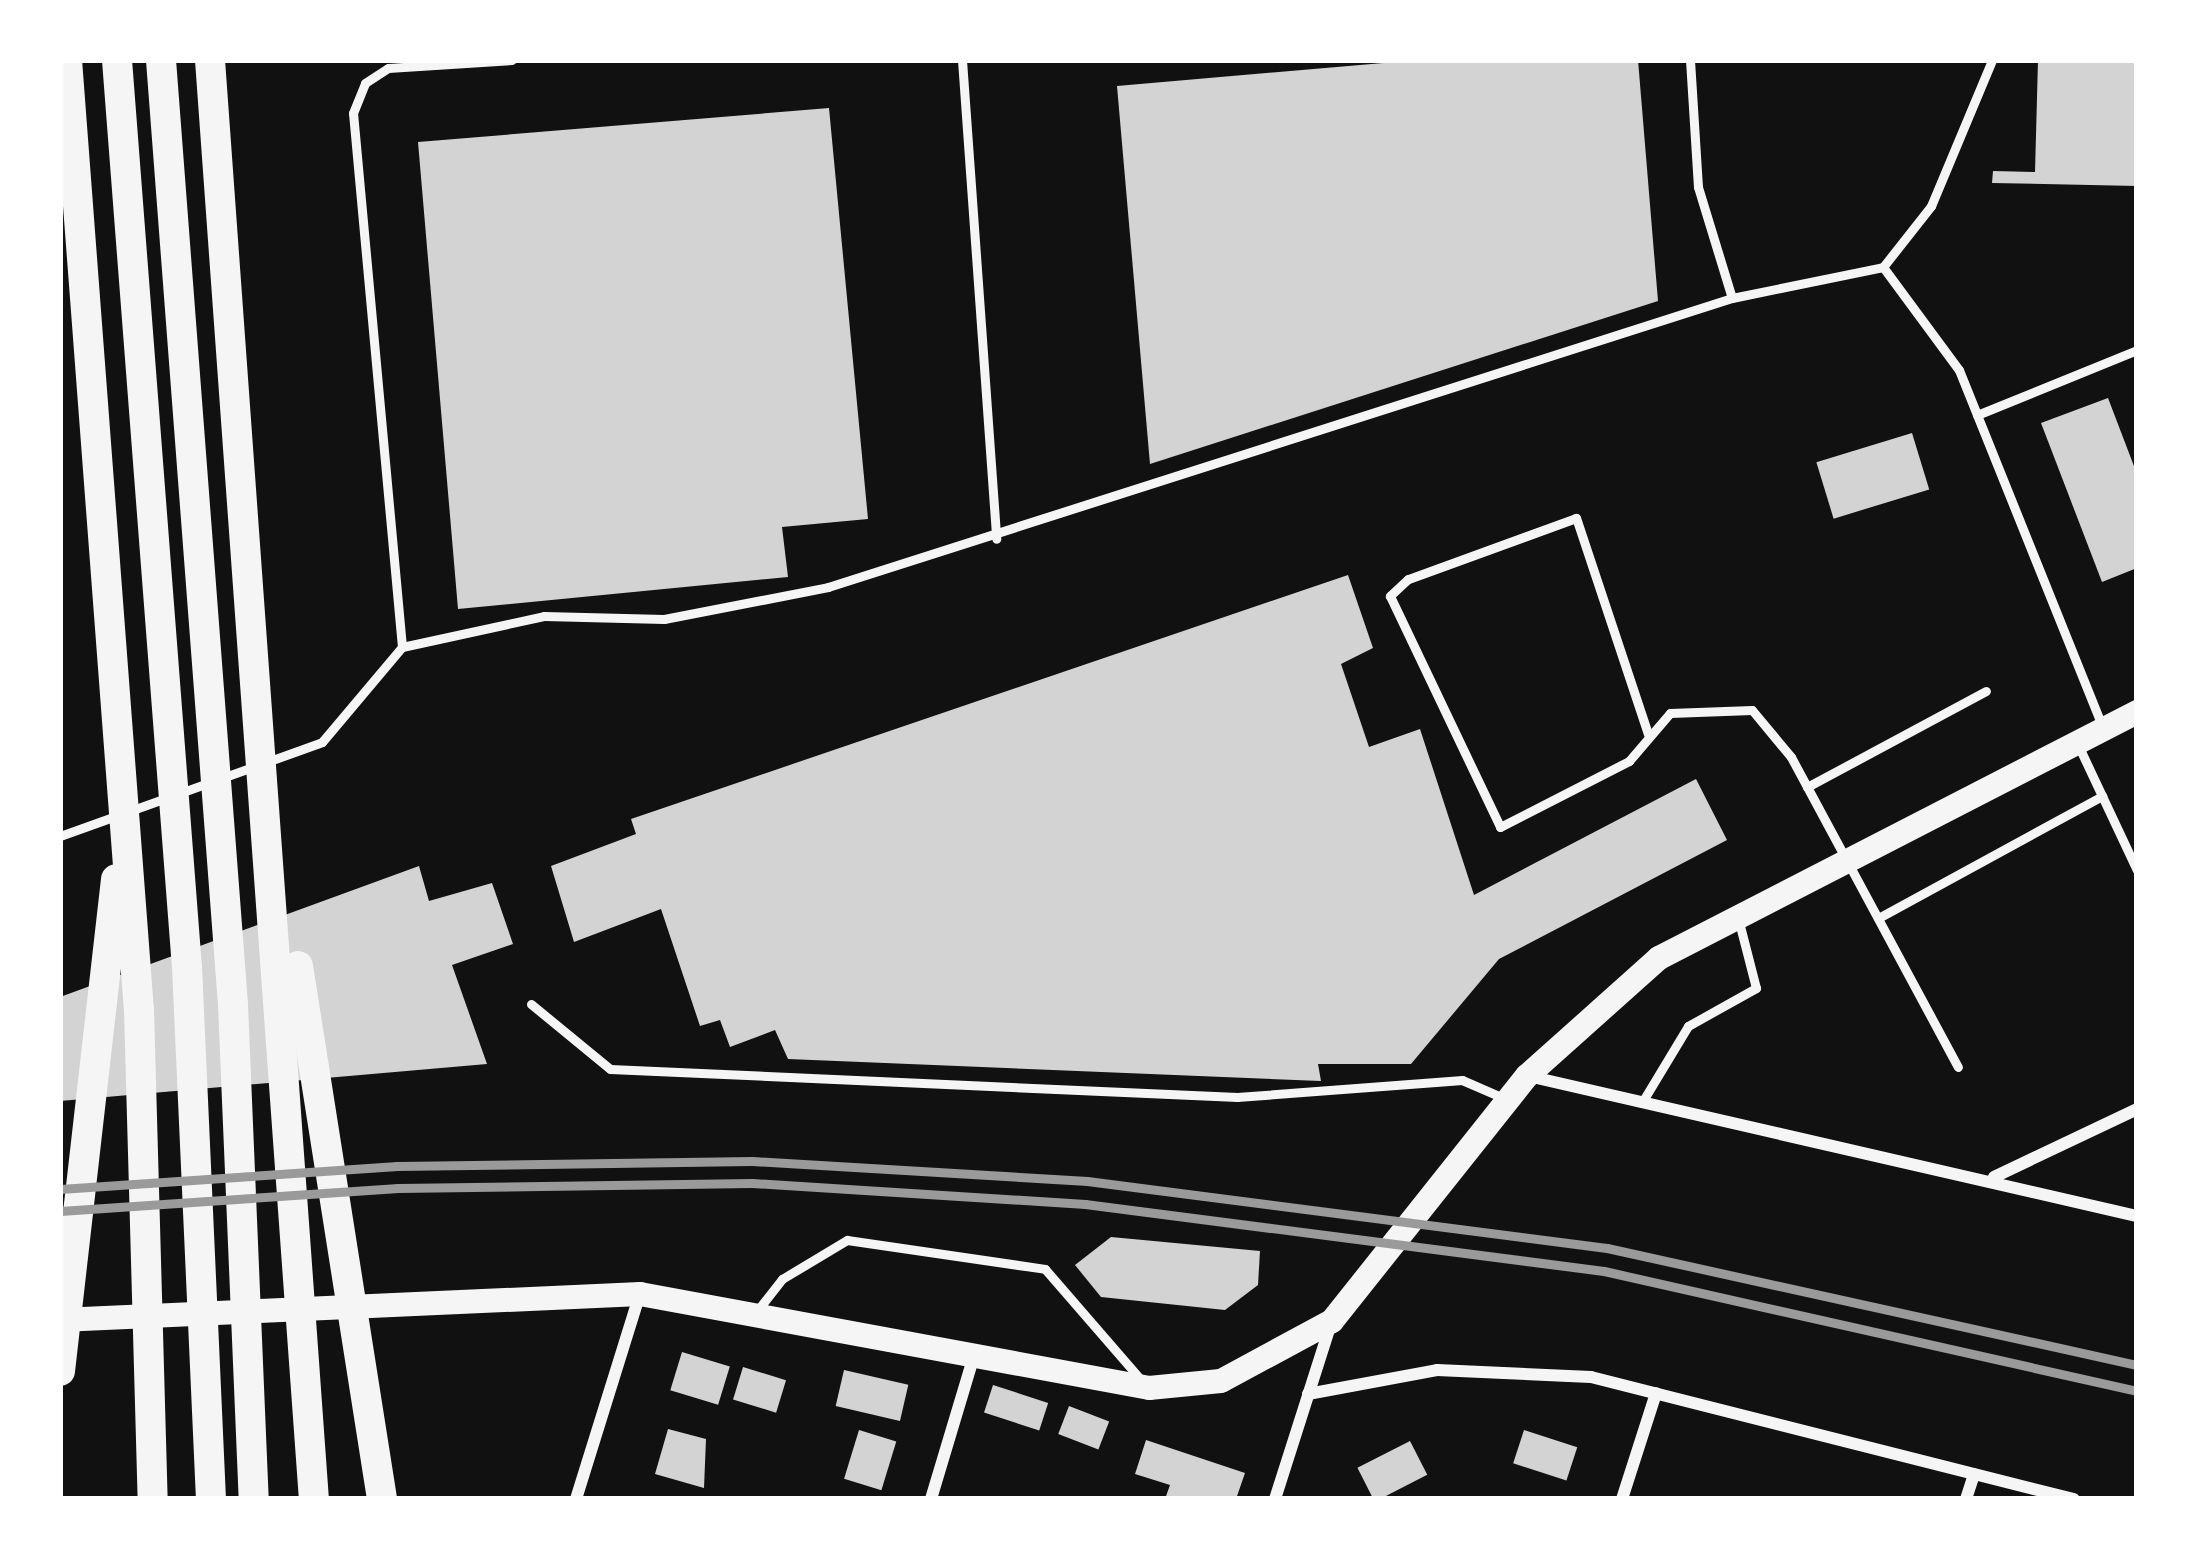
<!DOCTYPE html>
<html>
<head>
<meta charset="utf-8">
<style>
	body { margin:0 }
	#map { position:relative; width:2197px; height:1559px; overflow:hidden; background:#111; font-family:Montserrat,sans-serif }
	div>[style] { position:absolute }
	.pier>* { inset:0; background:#111 }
	.building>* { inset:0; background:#d3d3d3; transform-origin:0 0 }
	.service>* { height:9px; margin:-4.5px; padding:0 4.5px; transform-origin:4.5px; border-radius:4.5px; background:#f5f5f5 }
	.minor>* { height:12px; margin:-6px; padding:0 6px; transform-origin:6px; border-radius:6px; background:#f5f5f5 }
	.secondary>* { height:24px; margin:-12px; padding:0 12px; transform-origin:12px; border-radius:12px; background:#f5f5f5 }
	.motorway>* { height:30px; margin:-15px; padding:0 15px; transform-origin:15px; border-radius:15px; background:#f5f5f5 }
	.rail>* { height:9px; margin:-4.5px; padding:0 4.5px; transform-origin:4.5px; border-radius:4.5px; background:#9a9a9a }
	span { translate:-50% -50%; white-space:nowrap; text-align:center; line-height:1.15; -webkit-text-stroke:12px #fff; paint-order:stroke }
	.frame { position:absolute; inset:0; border:63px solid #fff; pointer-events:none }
</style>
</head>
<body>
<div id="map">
	<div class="pier">
		<div style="clip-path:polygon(60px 60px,264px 60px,266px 79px,60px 148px)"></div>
	</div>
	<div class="building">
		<div style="clip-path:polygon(1418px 60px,1638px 60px,1658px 301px,1150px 464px,1117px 86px)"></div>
		<div style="clip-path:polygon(2038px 60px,2137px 60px,2137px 186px,1992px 183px,1993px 171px,2035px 172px)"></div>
		<div style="clip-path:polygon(829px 108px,868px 519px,782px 527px,788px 577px,458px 609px,418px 142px)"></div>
		<div style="clip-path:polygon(2108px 398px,2137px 474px,2137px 568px,2102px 582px,2041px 423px)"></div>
		<div style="left:1912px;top:433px;width:59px;height:100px;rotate:73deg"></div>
		<div style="clip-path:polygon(1348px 575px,1373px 648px,1341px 664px,1369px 747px,1420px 729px,1474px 895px,1696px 779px,1727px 840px,1499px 959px,1411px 1064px,1318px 1064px,1321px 1081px,788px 1059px,775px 1030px,730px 1047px,720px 1020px,700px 1026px,661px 909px,574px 942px,551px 866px,636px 834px,631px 819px)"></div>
		<div style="clip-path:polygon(419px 866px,429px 901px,492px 883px,513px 944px,452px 965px,487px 1064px,60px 1101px,60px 997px)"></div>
		<div style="clip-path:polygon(1111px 1237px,1260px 1251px,1258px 1285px,1225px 1310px,1101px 1297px,1075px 1265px)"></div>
		<div style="left:682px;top:1352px;width:50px;height:40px;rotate:17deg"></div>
		<div style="left:743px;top:1367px;width:45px;height:34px;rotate:17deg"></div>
		<div style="left:844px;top:1370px;width:66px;height:37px;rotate:13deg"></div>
		<div style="left:993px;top:1385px;width:58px;height:29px;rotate:18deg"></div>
		<div style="left:1069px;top:1406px;width:43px;height:30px;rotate:21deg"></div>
		<div style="clip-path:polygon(668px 1429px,706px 1439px,704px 1488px,655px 1474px)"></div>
		<div style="left:859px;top:1430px;width:39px;height:51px;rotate:17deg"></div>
		<div style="left:1524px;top:1430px;width:56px;height:35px;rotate:18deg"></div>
		<div style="clip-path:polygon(1146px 1440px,1245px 1473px,1236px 1499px,1165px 1499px,1170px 1485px,1135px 1474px)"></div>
		<div style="left:1410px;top:1441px;width:38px;height:59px;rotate:63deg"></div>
	</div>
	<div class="service">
		<div style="left:962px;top:60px;width:480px;rotate:85.9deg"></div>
		<div style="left:1690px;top:60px;width:127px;rotate:86.4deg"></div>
		<div style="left:1698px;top:187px;width:116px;rotate:73deg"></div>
		<div style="left:1883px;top:267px;width:78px;rotate:-51.8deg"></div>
		<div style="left:1931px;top:206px;width:158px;rotate:-67.3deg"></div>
		<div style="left:1977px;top:415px;width:173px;rotate:-22.1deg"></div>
		<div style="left:402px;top:647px;width:536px;rotate:-95.24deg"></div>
		<div style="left:353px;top:113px;width:32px;rotate:-68deg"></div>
		<div style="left:365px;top:83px;width:27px;rotate:-33deg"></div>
		<div style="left:388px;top:68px;width:124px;rotate:-3.7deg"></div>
		<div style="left:1648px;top:734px;width:228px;rotate:-108.4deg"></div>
		<div style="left:1576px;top:518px;width:179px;rotate:160deg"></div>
		<div style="left:1408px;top:579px;width:25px;rotate:137deg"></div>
		<div style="left:1390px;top:596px;width:256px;rotate:64.5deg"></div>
		<div style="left:1500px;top:827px;width:145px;rotate:-27.1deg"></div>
		<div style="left:1629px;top:761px;width:63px;rotate:-49.5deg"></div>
		<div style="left:1670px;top:713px;width:82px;rotate:-2.1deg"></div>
		<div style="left:1752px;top:710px;width:61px;rotate:50.3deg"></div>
		<div style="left:1791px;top:757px;width:352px;rotate:61.7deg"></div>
		<div style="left:2079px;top:747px;width:136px;rotate:64.8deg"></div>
		<div style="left:1807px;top:787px;width:203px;rotate:-28.2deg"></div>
		<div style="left:60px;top:836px;width:278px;rotate:-19.7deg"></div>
		<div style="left:322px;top:742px;width:124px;rotate:-49.9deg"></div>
		<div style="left:402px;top:647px;width:145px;rotate:-12.3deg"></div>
		<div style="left:544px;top:616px;width:120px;rotate:1.4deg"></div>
		<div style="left:664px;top:619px;width:167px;rotate:-11deg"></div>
		<div style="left:828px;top:587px;width:949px;rotate:-17.73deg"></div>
		<div style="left:1732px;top:298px;width:154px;rotate:-11.6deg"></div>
		<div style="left:1883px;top:267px;width:128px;rotate:53.6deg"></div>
		<div style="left:1959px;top:370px;width:386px;rotate:68.1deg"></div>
		<div style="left:1882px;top:916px;width:251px;rotate:-28.6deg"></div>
		<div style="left:531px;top:1004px;width:102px;rotate:39.4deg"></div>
		<div style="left:610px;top:1069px;width:628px;rotate:2.56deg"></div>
		<div style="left:1237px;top:1097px;width:226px;rotate:-4.3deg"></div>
		<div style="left:1462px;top:1080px;width:50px;rotate:23.5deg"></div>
		<div style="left:1644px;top:1099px;width:85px;rotate:-58.9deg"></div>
		<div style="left:1688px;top:1026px;width:78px;rotate:-29.2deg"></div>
		<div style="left:1756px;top:988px;width:72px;rotate:-104.4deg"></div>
		<div style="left:757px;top:1311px;width:41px;rotate:-52deg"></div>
		<div style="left:782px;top:1279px;width:76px;rotate:-31deg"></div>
		<div style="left:847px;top:1240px;width:200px;rotate:8.3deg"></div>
		<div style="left:1045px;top:1269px;width:147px;rotate:49.1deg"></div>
	</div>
	<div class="minor">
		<div style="left:1528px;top:1076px;width:625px;rotate:12.95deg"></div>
		<div style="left:1994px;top:1177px;width:158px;rotate:-25.4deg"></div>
		<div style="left:1308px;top:1394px;width:131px;rotate:-10.5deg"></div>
		<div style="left:1437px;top:1370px;width:154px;rotate:2.6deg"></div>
		<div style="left:1591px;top:1377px;width:498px;rotate:14.2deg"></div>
		<div style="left:576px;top:1499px;width:215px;rotate:-72.7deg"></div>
		<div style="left:931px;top:1499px;width:149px;rotate:-73.3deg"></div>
		<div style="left:1275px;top:1499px;width:185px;rotate:-72.3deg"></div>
		<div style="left:1622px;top:1499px;width:111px;rotate:-72.2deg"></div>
		<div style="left:1966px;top:1499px;width:26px;rotate:-72deg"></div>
	</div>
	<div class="secondary">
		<div style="left:60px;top:1320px;width:581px;rotate:-2.57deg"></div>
		<div style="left:640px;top:1294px;width:518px;rotate:10.46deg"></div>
		<div style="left:1149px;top:1388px;width:72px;rotate:-5.6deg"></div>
		<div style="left:1221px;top:1381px;width:126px;rotate:-28.4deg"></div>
		<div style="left:1332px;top:1321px;width:313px;rotate:-51.5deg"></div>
		<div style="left:1527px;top:1076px;width:177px;rotate:-41.8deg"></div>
		<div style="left:1659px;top:958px;width:538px;rotate:-27.23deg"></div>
	</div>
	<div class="motorway">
		<div style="left:67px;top:60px;width:953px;rotate:85.67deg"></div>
		<div style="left:139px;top:1010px;width:489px;rotate:88.4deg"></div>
		<div style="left:117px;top:60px;width:910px;rotate:85.59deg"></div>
		<div style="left:187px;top:967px;width:533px;rotate:87.42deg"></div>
		<div style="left:161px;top:60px;width:948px;rotate:85.64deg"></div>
		<div style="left:233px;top:1005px;width:494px;rotate:87.6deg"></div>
		<div style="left:210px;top:60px;width:1443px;rotate:85.87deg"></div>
		<div style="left:298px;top:966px;width:540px;rotate:81.04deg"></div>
		<div style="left:60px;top:1371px;width:495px;rotate:-83.5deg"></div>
	</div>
	<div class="rail">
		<div style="left:60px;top:1189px;width:338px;rotate:-3.9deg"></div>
		<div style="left:397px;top:1166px;width:355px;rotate:-0.8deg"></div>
		<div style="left:752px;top:1161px;width:336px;rotate:3.4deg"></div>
		<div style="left:1087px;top:1181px;width:524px;rotate:7.34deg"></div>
		<div style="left:1607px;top:1248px;width:543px;rotate:12.45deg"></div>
		<div style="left:60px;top:1211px;width:339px;rotate:-3.9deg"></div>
		<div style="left:398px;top:1188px;width:354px;rotate:-0.8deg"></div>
		<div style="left:752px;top:1183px;width:334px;rotate:3.6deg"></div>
		<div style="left:1085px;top:1204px;width:523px;rotate:7.36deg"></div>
		<div style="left:1604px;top:1271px;width:546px;rotate:12.69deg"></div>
	</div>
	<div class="frame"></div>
</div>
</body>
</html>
